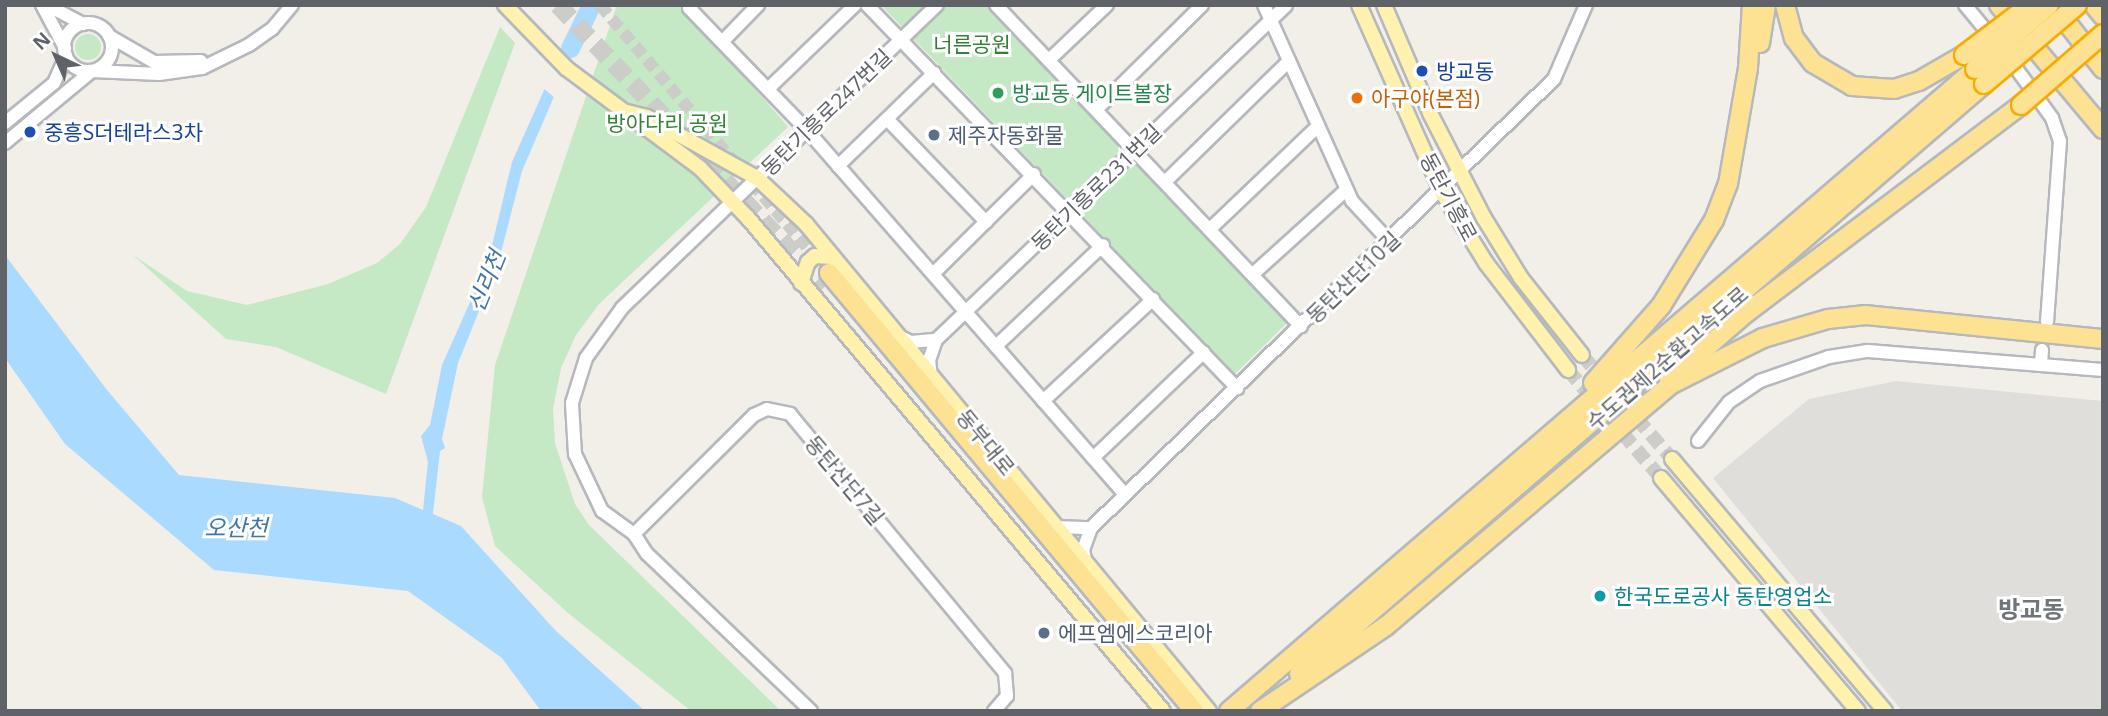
<!DOCTYPE html>
<html>
<head>
<meta charset="utf-8">
<style>
	body { margin:0 }
	#map { position:relative; width:2108px; height:716px; overflow:hidden; background:#f1efe8; font-family:"Open Sans","Noto Sans KR",sans-serif }
	div>[style] { position:absolute }
	.industrial>* { inset:0; background:#e0deda }
	.green>* { inset:0; background:#c5e8c5 }
	.round { border-radius:50% }
	.water>* { inset:0; background:#aadaff }
	.pier>* { inset:0; background:#f1efe8 }
	.river>* { height:19px; margin:-9.5px; padding:0 9.5px; transform-origin:9.5px; border-radius:9.5px; background:#aadaff }
	.minor-tunnel>* { height:12px; margin-top:-6px; transform-origin:0; background:repeating-linear-gradient(90deg,#ccccc8 0 12px,transparent 0 18px) }
	.major-tunnel>* { height:14px; margin-top:-7px; transform-origin:0; background:repeating-linear-gradient(90deg,#ccccc8 0 14px,transparent 0 21px) }
	.highway-tunnel>* { height:18px; margin-top:-9px; transform-origin:0; background:repeating-linear-gradient(90deg,#ccccc8 0 18px,transparent 0 27px) }
	.roads { filter:drop-shadow(2px 0 #b5b8bc) drop-shadow(-2px 0 #b5b8bc) drop-shadow(0 2px #b5b8bc) drop-shadow(0 -2px #b5b8bc) }
	.minor>* { height:12px; margin:-6px; padding:0 6px; transform-origin:6px; border-radius:6px; background:#fff }
	.minor>.ring { margin:-6px; padding:0; box-sizing:content-box; background:none; border:12px solid #fff; border-radius:50% }
	.major>* { height:14px; margin:-7px; padding:0 7px; transform-origin:7px; border-radius:7px; background:#fff2af }
	.highway>* { height:18px; margin:-9px; padding:0 9px; transform-origin:9px; border-radius:9px; background:#fde293 }
	.bridges { filter:drop-shadow(2px 0 #f9ab00) drop-shadow(-2px 0 #f9ab00) drop-shadow(0 2px #f9ab00) drop-shadow(0 -2px #f9ab00) }
	.highway-bridge>* { height:18px; margin:-9px; padding:0 9px; transform-origin:9px; border-radius:9px; background:#fde293 }
	.dots>* { width:19px; height:19px; translate:-50% -50%; box-sizing:border-box; border:4px solid #fff; border-radius:50% }
	span { translate:-50% -50%; white-space:nowrap; text-align:center; line-height:1.15; -webkit-text-stroke:6px #fff; paint-order:stroke }
	.park-label { font-size:21px; color:#348238 }
	.transit-label { font-size:21px; color:#164399 }
	.left { translate:0 -50%; text-align:left }
	.leisure-label { font-size:21px; color:#27864d }
	.food-label { font-size:21px; color:#c56008 }
	.street-label { font-size:21px; color:#5f6368 }
	.service-label { font-size:21px; color:#4e5e75 }
	.culture-label { font-size:21px; color:#0d838f }
	.water-label { font-size:23px; color:#4174aa; font-style:italic }
	.quarter-label { font-size:24px; color:#70757a; font-weight:700 }
	.frame { position:absolute; inset:0; border:7px solid #5f6368; pointer-events:none }
	.north { position:absolute; left:21px; top:21px; width:70px; height:70px; -webkit-text-stroke:5px #fff; paint-order:stroke; rotate:316deg; font-size:19px; font-weight:700; line-height:28px; text-align:center; color:#5f6368 }
	.north::after { content:''; display:block; margin:auto; width:24px; height:32px; background:#5f6368; clip-path:polygon(50% 0,100% 100%,50% 72%,0 100%) }
</style>
</head>
<body>
<div id="map">
	<div class="industrial">
		<div style="clip-path:polygon(1896px 381px,2103px 401px,2103px 711px,1902px 711px,1713px 478px,1809px 399px)"></div>
	</div>
	<div class="green">
		<div style="clip-path:polygon(617px 5px,682px 5px,788px 127px,599px 304px,576px 335px,561px 368px,553px 409px,555px 443px,575px 504px,589px 525px,781px 711px,691px 711px,568px 613px,495px 546px,482px 497px,495px 365px)"></div>
		<div style="clip-path:polygon(881px 5px,988px 5px,1290px 320px,1235px 374px)"></div>
		<div style="clip-path:polygon(500px 27px,515px 43px,386px 394px,276px 347px,226px 339px,133px 255px,187px 291px,247px 305px,328px 284px,377px 263px,400px 244px,426px 207px)"></div>
		<div class="round" style="left:75px;top:34px;width:26px;height:26px"></div>
	</div>
	<div class="water">
		<div style="clip-path:polygon(582px 5px,588px 5px,577px 43px,522px 171px,498px 264px,458px 363px,442px 439px,445px 448px,440px 451px,433px 514px,461px 526px,555px 630px,645px 711px,541px 711px,502px 658px,408px 591px,214px 570px,65px 444px,5px 358px,5px 255px,107px 390px,179px 475px,395px 498px,423px 510px,428px 462px,421px 436px,430px 425px,442px 365px,488px 262px,512px 162px)"></div>
	</div>
	<div class="pier">
		<div style="clip-path:polygon(564px 32px,580px 45px,556px 99px,541px 86px)"></div>
	</div>
	<div class="river">
		<div style="left:570px;top:48px;width:48px;rotate:-64deg"></div>
	</div>
	<div class="minor-tunnel">
		<div style="left:600px;top:5px;width:353px;rotate:49.5deg"></div>
	</div>
	<div class="major-tunnel">
		<div style="left:1582px;top:355px;width:138px;rotate:49.1deg"></div>
		<div style="left:1568px;top:370px;width:143px;rotate:49.3deg"></div>
	</div>
	<div class="highway-tunnel">
		<div style="left:558px;top:5px;width:388px;rotate:46.5deg"></div>
	</div>
	<div class="roads">
		<div class="minor">
			<div style="left:42px;top:5px;width:49px;rotate:61.9deg"></div>
			<div style="left:47px;top:5px;width:41px;rotate:27.8deg"></div>
			<div style="left:692px;top:5px;width:4px;rotate:135deg"></div>
			<div style="left:689px;top:8px;width:170px;rotate:46deg"></div>
			<div style="left:807px;top:130px;width:483px;rotate:48.9deg"></div>
			<div style="left:867px;top:5px;width:533px;rotate:45.99deg"></div>
			<div style="left:996px;top:5px;width:443px;rotate:46.5deg"></div>
			<div style="left:1264px;top:5px;width:215px;rotate:65.8deg"></div>
			<div style="left:1352px;top:201px;width:56px;rotate:47.2deg"></div>
			<div style="left:1965px;top:5px;width:45px;rotate:50.4deg"></div>
			<div class="ring" style="left:64px;top:23px;width:36px;height:36px"></div>
			<div style="left:109px;top:36px;width:52px;rotate:30deg"></div>
			<div style="left:154px;top:62px;width:47px;rotate:-1.2deg"></div>
			<div style="left:722px;top:42px;width:52px;rotate:-45.8deg"></div>
			<div style="left:2008px;top:57px;width:75px;rotate:54.2deg"></div>
			<div style="left:2052px;top:118px;width:24px;rotate:71deg"></div>
			<div style="left:2060px;top:141px;width:181px;rotate:94.1deg"></div>
			<div style="left:1049px;top:60px;width:80px;rotate:-43.5deg"></div>
			<div style="left:768px;top:89px;width:121px;rotate:-44deg"></div>
			<div style="left:1097px;top:109px;width:148px;rotate:-44.7deg"></div>
			<div style="left:887px;top:119px;width:143px;rotate:46.1deg"></div>
			<div style="left:5px;top:123px;width:63px;rotate:-39.2deg"></div>
			<div style="left:54px;top:83px;width:30px;rotate:-66deg"></div>
			<div style="left:5px;top:143px;width:113px;rotate:-39.6deg"></div>
			<div style="left:92px;top:71px;width:67px;rotate:2.6deg"></div>
			<div style="left:159px;top:74px;width:43px;rotate:-7.9deg"></div>
			<div style="left:202px;top:68px;width:52px;rotate:-26.1deg"></div>
			<div style="left:249px;top:45px;width:28px;rotate:-35deg"></div>
			<div style="left:272px;top:29px;width:31px;rotate:-50deg"></div>
			<div style="left:838px;top:166px;width:134px;rotate:-44.1deg"></div>
			<div style="left:1166px;top:181px;width:172px;rotate:-44.3deg"></div>
			<div style="left:1210px;top:229px;width:148px;rotate:-43.6deg"></div>
			<div style="left:933px;top:274px;width:142px;rotate:-44.7deg"></div>
			<div style="left:1253px;top:274px;width:125px;rotate:-42.1deg"></div>
			<div style="left:897px;top:335px;width:16px;rotate:27deg"></div>
			<div style="left:911px;top:342px;width:25px;rotate:-5deg"></div>
			<div style="left:936px;top:340px;width:21px;rotate:109deg"></div>
			<div style="left:929px;top:360px;width:16px;rotate:83deg"></div>
			<div style="left:936px;top:340px;width:484px;rotate:-43.7deg"></div>
			<div style="left:996px;top:346px;width:147px;rotate:-43.3deg"></div>
			<div style="left:2042px;top:350px;width:15px;rotate:94deg"></div>
			<div style="left:2041px;top:365px;width:62px;rotate:4.6deg"></div>
			<div style="left:1043px;top:401px;width:150px;rotate:-42.8deg"></div>
			<div style="left:1698px;top:441px;width:50px;rotate:-51.5deg"></div>
			<div style="left:1729px;top:402px;width:37px;rotate:-34deg"></div>
			<div style="left:1760px;top:381px;width:73px;rotate:-19.2deg"></div>
			<div style="left:1829px;top:357px;width:39px;rotate:-9deg"></div>
			<div style="left:1868px;top:351px;width:174px;rotate:4.6deg"></div>
			<div style="left:1093px;top:458px;width:153px;rotate:-43.7deg"></div>
			<div style="left:1056px;top:527px;width:35px;rotate:2deg"></div>
			<div style="left:1091px;top:528px;width:23px;rotate:110deg"></div>
			<div style="left:1083px;top:550px;width:14px;rotate:78deg"></div>
			<div style="left:1091px;top:528px;width:645px;rotate:-44.12deg"></div>
			<div style="left:1554px;top:79px;width:81px;rotate:-66.6deg"></div>
			<div style="left:634px;top:534px;width:169px;rotate:-44.8deg"></div>
			<div style="left:754px;top:415px;width:14px;rotate:-25deg"></div>
			<div style="left:767px;top:409px;width:24px;rotate:12deg"></div>
			<div style="left:790px;top:414px;width:337px;rotate:50.3deg"></div>
			<div style="left:1005px;top:673px;width:23px;rotate:85deg"></div>
			<div style="left:1007px;top:696px;width:20px;rotate:131deg"></div>
			<div style="left:811px;top:711px;width:227px;rotate:-136.2deg"></div>
			<div style="left:647px;top:554px;width:24px;rotate:-123deg"></div>
			<div style="left:634px;top:534px;width:39px;rotate:-144deg"></div>
			<div style="left:602px;top:511px;width:63px;rotate:-115.3deg"></div>
			<div style="left:575px;top:454px;width:51px;rotate:-93.4deg"></div>
			<div style="left:572px;top:403px;width:47px;rotate:-72.7deg"></div>
			<div style="left:586px;top:358px;width:62px;rotate:-54.2deg"></div>
			<div style="left:622px;top:308px;width:437px;rotate:-43.9deg"></div>
		</div>
		<div class="major">
			<div style="left:505px;top:5px;width:88px;rotate:45.9deg"></div>
			<div style="left:566px;top:68px;width:167px;rotate:36.7deg"></div>
			<div style="left:700px;top:168px;width:69px;rotate:46.2deg"></div>
			<div style="left:748px;top:218px;width:644px;rotate:49.91deg"></div>
			<div style="left:1359px;top:5px;width:205px;rotate:66.1deg"></div>
			<div style="left:1442px;top:192px;width:84px;rotate:58.2deg"></div>
			<div style="left:1486px;top:263px;width:135px;rotate:52.5deg"></div>
			<div style="left:1384px;top:5px;width:117px;rotate:66.9deg"></div>
			<div style="left:1430px;top:113px;width:118px;rotate:62.8deg"></div>
			<div style="left:1484px;top:218px;width:70px;rotate:58.3deg"></div>
			<div style="left:1521px;top:278px;width:98px;rotate:51.6deg"></div>
			<div style="left:627px;top:112px;width:21px;rotate:14deg"></div>
			<div style="left:647px;top:117px;width:126px;rotate:29deg"></div>
			<div style="left:757px;top:178px;width:67px;rotate:43.2deg"></div>
			<div style="left:806px;top:224px;width:632px;rotate:50.39deg"></div>
			<div style="left:801px;top:283px;width:22px;rotate:-72deg"></div>
			<div style="left:808px;top:262px;width:9px;rotate:-41deg"></div>
			<div style="left:815px;top:256px;width:18px;rotate:3deg"></div>
			<div style="left:1672px;top:459px;width:330px;rotate:49.8deg"></div>
			<div style="left:1661px;top:478px;width:305px;rotate:49.8deg"></div>
		</div>
		<div class="highway">
			<div style="left:1785px;top:5px;width:34px;rotate:75deg"></div>
			<div style="left:1794px;top:38px;width:31px;rotate:53deg"></div>
			<div style="left:1813px;top:63px;width:45px;rotate:30.5deg"></div>
			<div style="left:1852px;top:86px;width:42px;rotate:4.1deg"></div>
			<div style="left:1894px;top:89px;width:26px;rotate:-18deg"></div>
			<div style="left:1919px;top:81px;width:52px;rotate:-30deg"></div>
			<div style="left:1999px;top:5px;width:162px;rotate:50deg"></div>
			<div style="left:2053px;top:5px;width:81px;rotate:52deg"></div>
			<div style="left:2094px;top:5px;width:14px;rotate:51deg"></div>
			<div style="left:1760px;top:43px;width:38px;rotate:-81deg"></div>
			<div style="left:829px;top:273px;width:570px;rotate:50.19deg"></div>
			<div style="left:1669px;top:380px;width:102px;rotate:-41deg"></div>
			<div style="left:1746px;top:313px;width:345px;rotate:-37.1deg"></div>
			<div style="left:1593px;top:383px;width:103px;rotate:-48.6deg"></div>
			<div style="left:1661px;top:306px;width:101px;rotate:-58.4deg"></div>
			<div style="left:1714px;top:220px;width:39px;rotate:-69deg"></div>
			<div style="left:1728px;top:184px;width:118px;rotate:-80.2deg"></div>
			<div style="left:1748px;top:68px;width:63px;rotate:-86.4deg"></div>
			<div style="left:1299px;top:674px;width:904px;rotate:-40.74deg"></div>
			<div style="left:1229px;top:711px;width:984px;rotate:-40.71deg"></div>
			<div style="left:1260px;top:711px;width:152px;rotate:-34deg"></div>
			<div style="left:1386px;top:626px;width:372px;rotate:-40.3deg"></div>
			<div style="left:1670px;top:385px;width:104px;rotate:-26.8deg"></div>
			<div style="left:1763px;top:338px;width:68px;rotate:-16.3deg"></div>
			<div style="left:1828px;top:319px;width:38px;rotate:-6deg"></div>
			<div style="left:1866px;top:315px;width:238px;rotate:5.8deg"></div>
		</div>
	</div>
	<div class="bridges">
		<div class="highway-bridge">
			<div style="left:1964px;top:55px;width:83px;rotate:-37.1deg"></div>
			<div style="left:1975px;top:69px;width:98px;rotate:-40.9deg"></div>
			<div style="left:1984px;top:84px;width:122px;rotate:-40.3deg"></div>
			<div style="left:2021px;top:105px;width:108px;rotate:-40.9deg"></div>
		</div>
	</div>
	<div class="dots">
		<div style="left:1422px;top:71px;background:#1a4fb4"></div>
		<div style="left:998px;top:93px;background:#2e9e5b"></div>
		<div style="left:1357px;top:98px;background:#e8710a"></div>
		<div style="left:30px;top:132px;background:#1a4fb4"></div>
		<div style="left:934px;top:135px;background:#5c6f8a"></div>
		<div style="left:1600px;top:596px;background:#0f9aa8"></div>
		<div style="left:1044px;top:633px;background:#5c6f8a"></div>
	</div>
	<div class="park-label">
		<span style="left:972px;top:44px">너른공원</span>
		<span style="left:667px;top:123px">방아다리 공원</span>
	</div>
	<div class="transit-label">
		<span class="left" style="left:1436px;top:71px">방교동</span>
		<span class="left" style="left:44px;top:132px">중흥S더테라스3차</span>
	</div>
	<div class="leisure-label">
		<span class="left" style="left:1012px;top:93px">방교동 게이트볼장</span>
	</div>
	<div class="food-label">
		<span class="left" style="left:1371px;top:98px">아구야(본점)</span>
	</div>
	<div class="street-label">
		<span style="left:826px;top:112px;rotate:-44deg">동탄기흥로247번길</span>
		<span style="left:1096px;top:187px;rotate:-44deg">동탄기흥로231번길</span>
		<span style="left:1449px;top:197px;rotate:62deg">동탄기흥로</span>
		<span style="left:1353px;top:277px;rotate:-44deg">동탄산단10길</span>
		<span style="left:1667px;top:358px;rotate:-41deg">수도권제2순환고속도로</span>
		<span style="left:986px;top:442px;rotate:51deg">동부대로</span>
		<span style="left:845px;top:480px;rotate:50deg">동탄산단7길</span>
	</div>
	<div class="service-label">
		<span class="left" style="left:948px;top:135px">제주자동화물</span>
		<span class="left" style="left:1058px;top:633px">에프엠에스코리아</span>
	</div>
	<div class="culture-label">
		<span class="left" style="left:1614px;top:596px">한국도로공사 동탄영업소</span>
	</div>
	<div class="water-label">
		<span style="left:486px;top:281px;rotate:-68deg">신리천</span>
		<span style="left:236px;top:527px">오산천</span>
	</div>
	<div class="quarter-label">
		<span style="left:2031px;top:609px">방교동</span>
	</div>
	<div class="frame"></div>
	<div class="north">N</div>
</div>
</body>
</html>
